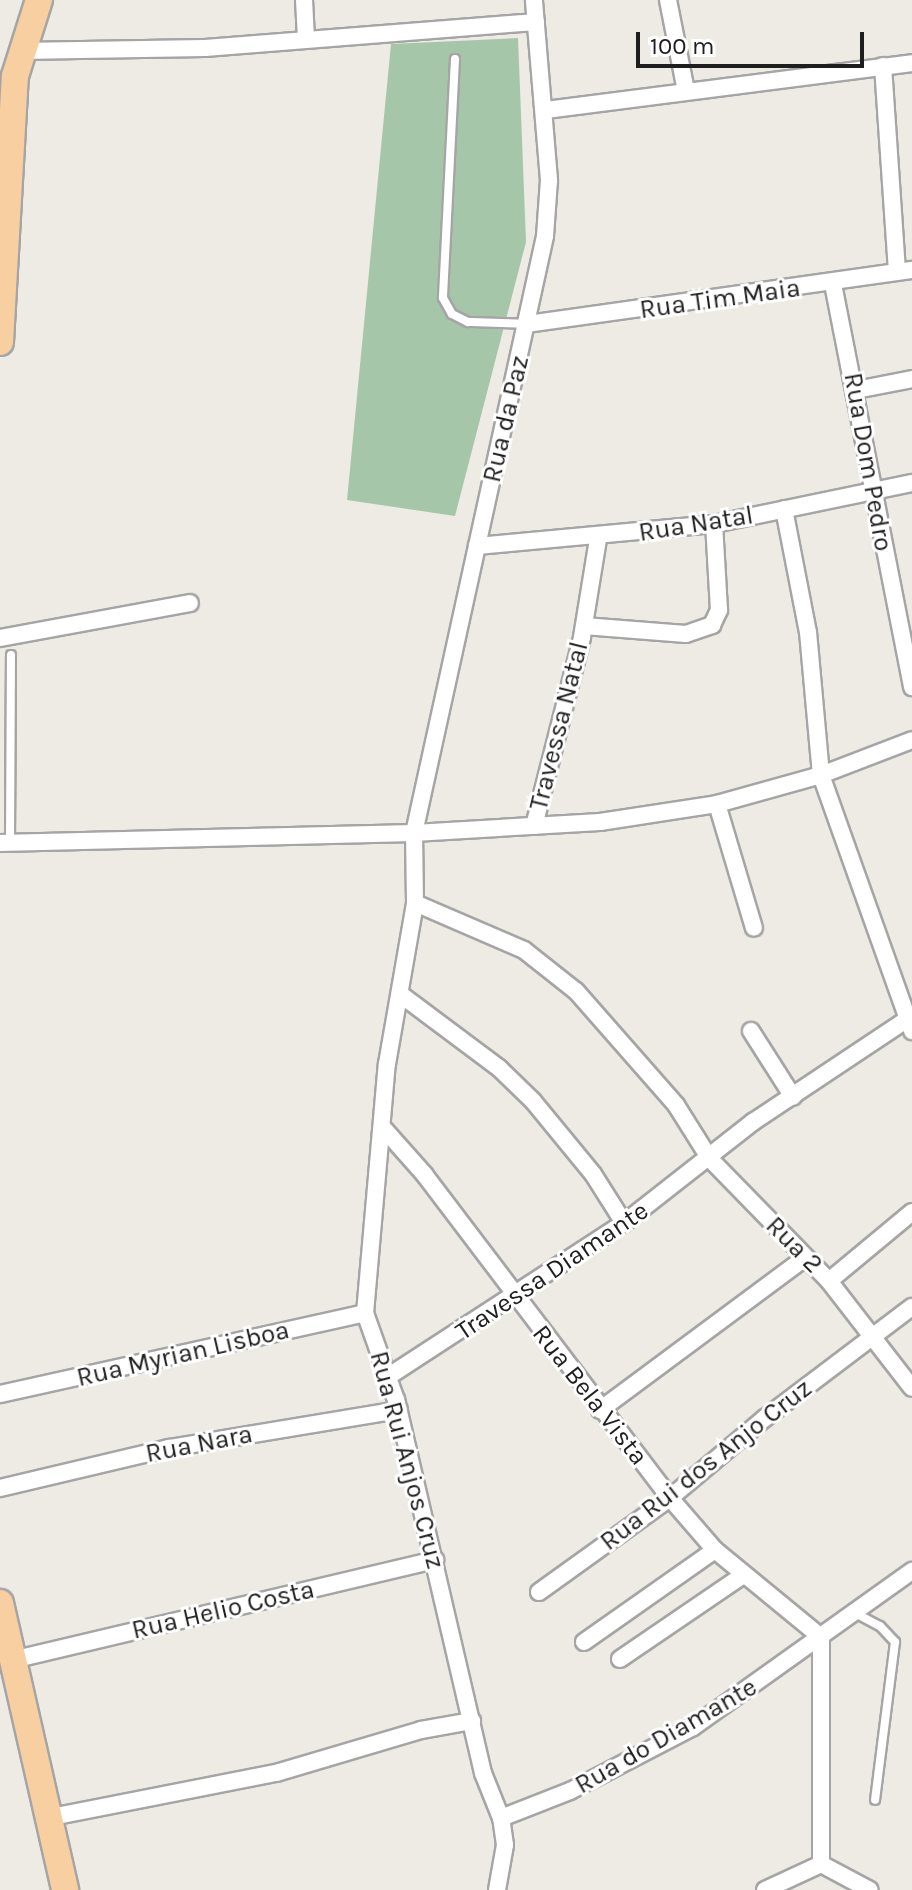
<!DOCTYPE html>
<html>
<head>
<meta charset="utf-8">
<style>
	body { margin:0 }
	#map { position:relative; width:912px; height:1890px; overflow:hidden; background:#eeebe4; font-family:Karla,sans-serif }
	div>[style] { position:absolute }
	.cemetery>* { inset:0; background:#a6c6aa }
	.roads { filter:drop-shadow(2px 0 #a5a5a5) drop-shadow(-2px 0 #a5a5a5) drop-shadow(0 2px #a5a5a5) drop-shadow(0 -2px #a5a5a5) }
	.lane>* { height:8px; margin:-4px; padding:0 4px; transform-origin:4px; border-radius:4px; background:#fff }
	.street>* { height:16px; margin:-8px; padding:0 8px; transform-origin:8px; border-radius:8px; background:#fff }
	.primary>* { height:26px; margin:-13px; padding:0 13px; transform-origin:13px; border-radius:13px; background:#f8cfa0 }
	span { translate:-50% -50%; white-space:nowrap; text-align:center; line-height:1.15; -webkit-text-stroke:6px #fff; paint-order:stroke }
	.street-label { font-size:26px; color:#1e1e1e }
	.scale { position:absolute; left:636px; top:32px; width:228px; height:36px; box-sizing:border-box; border:4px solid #1e1e1e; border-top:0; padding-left:10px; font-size:24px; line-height:28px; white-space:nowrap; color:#1e1e1e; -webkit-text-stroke:6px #fff; paint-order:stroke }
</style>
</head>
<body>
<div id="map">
	<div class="cemetery">
		<div style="clip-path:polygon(518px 38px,526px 242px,455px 516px,347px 500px,391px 44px)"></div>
	</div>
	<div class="roads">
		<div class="lane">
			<div style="left:455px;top:59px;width:239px;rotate:92.9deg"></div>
			<div style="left:443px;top:298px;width:18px;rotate:61deg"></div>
			<div style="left:452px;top:314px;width:18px;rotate:27deg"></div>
			<div style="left:468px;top:322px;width:59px;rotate:1.9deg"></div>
			<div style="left:10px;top:842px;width:187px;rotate:-89.7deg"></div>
			<div style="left:857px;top:1614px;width:26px;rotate:28deg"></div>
			<div style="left:880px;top:1626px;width:22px;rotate:47deg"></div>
			<div style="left:895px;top:1642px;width:159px;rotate:97.2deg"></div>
		</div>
		<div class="street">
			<div style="left:304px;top:0;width:36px;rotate:87deg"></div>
			<div style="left:668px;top:0;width:93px;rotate:78.8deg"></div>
			<div style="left:19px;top:51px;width:186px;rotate:-0.9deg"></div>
			<div style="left:205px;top:48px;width:332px;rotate:-4.5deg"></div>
			<div style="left:883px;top:66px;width:206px;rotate:86.1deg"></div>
			<div style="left:546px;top:110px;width:369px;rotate:-7.3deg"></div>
			<div style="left:833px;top:284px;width:411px;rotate:78.9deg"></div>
			<div style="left:527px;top:324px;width:389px;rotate:-8deg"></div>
			<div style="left:856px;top:390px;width:57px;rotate:-11.1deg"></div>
			<div style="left:784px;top:509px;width:125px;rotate:79deg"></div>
			<div style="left:808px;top:632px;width:144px;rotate:84.8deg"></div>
			<div style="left:821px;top:775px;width:272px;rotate:70.4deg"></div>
			<div style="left:477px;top:546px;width:238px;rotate:-5.3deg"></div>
			<div style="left:714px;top:524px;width:202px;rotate:-11.7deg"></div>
			<div style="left:584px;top:626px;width:102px;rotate:4.5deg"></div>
			<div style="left:686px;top:634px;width:28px;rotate:-19deg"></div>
			<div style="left:712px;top:625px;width:17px;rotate:-65deg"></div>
			<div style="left:719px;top:610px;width:86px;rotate:-93.3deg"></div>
			<div style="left:0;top:638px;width:193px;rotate:-10.4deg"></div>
			<div style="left:717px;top:804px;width:129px;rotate:73.4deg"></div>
			<div style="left:534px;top:826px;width:195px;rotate:-75.7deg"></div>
			<div style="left:582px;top:637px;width:99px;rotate:-80.7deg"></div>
			<div style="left:0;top:843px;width:414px;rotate:-1.4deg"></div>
			<div style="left:414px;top:833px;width:186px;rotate:-3.4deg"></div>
			<div style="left:600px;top:822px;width:118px;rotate:-8.7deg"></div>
			<div style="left:717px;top:804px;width:108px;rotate:-15.6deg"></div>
			<div style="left:821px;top:775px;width:97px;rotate:-21deg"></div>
			<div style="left:415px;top:903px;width:119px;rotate:23.3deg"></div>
			<div style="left:524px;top:950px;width:66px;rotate:38.3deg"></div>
			<div style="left:576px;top:991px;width:152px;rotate:48.7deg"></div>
			<div style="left:676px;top:1105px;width:64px;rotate:57.8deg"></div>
			<div style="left:710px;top:1159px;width:170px;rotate:45.7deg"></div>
			<div style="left:829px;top:1281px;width:135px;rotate:52.2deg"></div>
			<div style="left:400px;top:994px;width:124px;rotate:36.8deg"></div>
			<div style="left:499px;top:1068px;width:47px;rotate:44.1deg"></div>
			<div style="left:533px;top:1101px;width:94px;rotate:50.6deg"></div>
			<div style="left:593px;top:1174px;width:58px;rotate:57.7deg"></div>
			<div style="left:751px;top:1031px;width:78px;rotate:57.5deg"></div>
			<div style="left:385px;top:1130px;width:59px;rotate:48.4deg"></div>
			<div style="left:424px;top:1174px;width:407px;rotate:52.8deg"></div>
			<div style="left:670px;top:1498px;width:69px;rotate:49.1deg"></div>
			<div style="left:715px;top:1550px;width:137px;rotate:39.4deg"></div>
			<div style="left:829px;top:1281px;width:108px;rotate:-39.7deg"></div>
			<div style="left:389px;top:1376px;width:280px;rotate:-33.1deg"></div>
			<div style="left:624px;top:1223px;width:164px;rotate:-38.1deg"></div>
			<div style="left:753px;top:1122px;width:191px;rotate:-33.7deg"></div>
			<div style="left:0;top:1394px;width:374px;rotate:-12.5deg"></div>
			<div style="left:600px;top:1410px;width:255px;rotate:-36.6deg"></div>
			<div style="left:0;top:1488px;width:174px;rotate:-13.3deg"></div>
			<div style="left:169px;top:1448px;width:233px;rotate:-9.4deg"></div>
			<div style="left:539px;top:1592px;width:161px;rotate:-35.7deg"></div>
			<div style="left:670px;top:1498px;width:124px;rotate:-40.1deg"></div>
			<div style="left:765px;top:1418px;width:184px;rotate:-37.1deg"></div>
			<div style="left:821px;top:1637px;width:227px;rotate:90deg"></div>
			<div style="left:584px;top:1642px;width:160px;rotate:-35.1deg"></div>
			<div style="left:620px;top:1659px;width:149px;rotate:-34.3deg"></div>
			<div style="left:12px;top:1660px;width:435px;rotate:-13.3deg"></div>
			<div style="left:46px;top:1818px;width:234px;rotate:-11.1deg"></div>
			<div style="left:276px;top:1773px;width:151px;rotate:-16.5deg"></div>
			<div style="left:421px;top:1730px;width:52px;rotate:-10deg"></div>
			<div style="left:501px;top:1818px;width:74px;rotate:-21.4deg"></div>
			<div style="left:570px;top:1791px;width:139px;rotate:-27.5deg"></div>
			<div style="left:693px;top:1727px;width:269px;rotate:-35.5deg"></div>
			<div style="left:821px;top:1864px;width:55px;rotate:28deg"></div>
			<div style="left:497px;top:1890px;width:46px;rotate:-79.9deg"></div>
			<div style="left:505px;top:1845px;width:27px;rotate:-98deg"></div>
			<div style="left:501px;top:1818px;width:48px;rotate:-111.8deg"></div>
			<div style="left:483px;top:1773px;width:383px;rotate:-103.1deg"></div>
			<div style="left:396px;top:1400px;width:92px;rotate:-109.6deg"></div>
			<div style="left:365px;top:1313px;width:250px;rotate:-85deg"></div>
			<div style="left:387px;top:1064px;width:163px;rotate:-80.1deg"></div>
			<div style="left:415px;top:903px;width:70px;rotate:-90.8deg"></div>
			<div style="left:414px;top:833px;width:611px;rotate:-77.62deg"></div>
			<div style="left:545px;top:236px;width:56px;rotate:-85.9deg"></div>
			<div style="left:549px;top:180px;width:181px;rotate:-94.8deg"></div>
			<div style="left:765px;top:1890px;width:62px;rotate:-24.9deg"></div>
		</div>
		<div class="primary">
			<div style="left:0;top:342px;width:266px;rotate:-86.8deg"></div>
			<div style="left:15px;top:76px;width:80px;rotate:-72.5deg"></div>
			<div style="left:0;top:1603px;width:294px;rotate:77.2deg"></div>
		</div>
	</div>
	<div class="street-label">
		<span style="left:720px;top:299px;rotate:-8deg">Rua Tim Maia</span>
		<span style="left:506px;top:419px;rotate:-77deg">Rua da Paz</span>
		<span style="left:868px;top:462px;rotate:80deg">Rua Dom Pedro</span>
		<span style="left:696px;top:524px;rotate:-9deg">Rua Natal</span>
		<span style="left:559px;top:726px;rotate:-76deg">Travessa Natal</span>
		<span style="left:794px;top:1245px;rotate:45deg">Rua 2</span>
		<span style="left:552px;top:1271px;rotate:-34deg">Travessa Diamante</span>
		<span style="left:183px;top:1354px;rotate:-13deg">Rua Myrian Lisboa</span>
		<span style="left:590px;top:1395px;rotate:52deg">Rua Bela Vista</span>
		<span style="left:199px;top:1444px;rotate:-11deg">Rua Nara</span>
		<span style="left:407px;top:1460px;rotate:75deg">Rua Rui Anjos Cruz</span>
		<span style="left:706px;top:1465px;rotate:-38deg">Rua Rui dos Anjo Cruz</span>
		<span style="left:223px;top:1610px;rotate:-13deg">Rua Helio Costa</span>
		<span style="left:666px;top:1736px;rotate:-30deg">Rua do Diamante</span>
	</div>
	<div class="scale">100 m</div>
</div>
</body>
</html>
